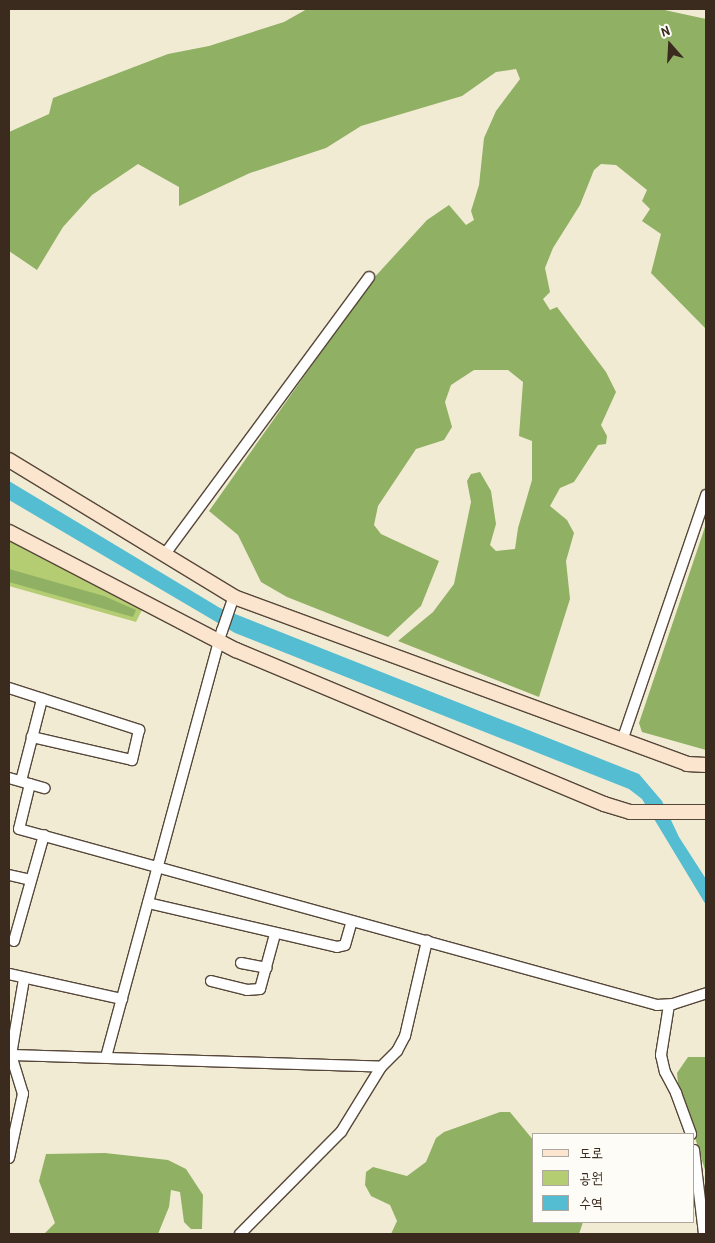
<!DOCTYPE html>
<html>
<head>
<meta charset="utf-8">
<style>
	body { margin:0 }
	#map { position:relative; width:715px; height:1243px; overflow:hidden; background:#f2ebd4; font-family:"Patrick Hand","Poor Story",sans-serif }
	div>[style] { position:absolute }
	.green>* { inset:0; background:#b5cd72 }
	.forest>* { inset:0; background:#90b064 }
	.water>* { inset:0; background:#55bdd2 }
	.roads { filter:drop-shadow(1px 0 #564739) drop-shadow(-1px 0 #564739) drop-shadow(0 1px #564739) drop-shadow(0 -1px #564739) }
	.street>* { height:10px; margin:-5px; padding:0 5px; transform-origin:5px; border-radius:5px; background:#fff }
	.secondary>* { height:14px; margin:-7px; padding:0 7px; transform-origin:7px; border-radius:7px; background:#fbe5cf }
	span { translate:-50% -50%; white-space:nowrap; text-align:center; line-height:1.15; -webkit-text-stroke:4px #fdfcf7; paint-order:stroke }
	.frame { position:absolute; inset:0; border:10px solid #3b2a1e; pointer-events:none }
	.legend { position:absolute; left:532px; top:1133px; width:162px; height:90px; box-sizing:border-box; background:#fdfcf7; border:1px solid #afa8a0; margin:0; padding:6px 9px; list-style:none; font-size:15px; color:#3b2a1e }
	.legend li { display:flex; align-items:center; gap:10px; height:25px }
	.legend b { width:25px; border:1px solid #afa8a0 }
	.north { position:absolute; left:645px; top:20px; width:50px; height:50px; -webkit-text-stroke:4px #fdfcf7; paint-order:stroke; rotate:341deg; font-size:14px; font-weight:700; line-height:20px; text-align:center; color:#3b2a1e }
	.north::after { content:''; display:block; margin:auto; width:18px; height:22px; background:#3b2a1e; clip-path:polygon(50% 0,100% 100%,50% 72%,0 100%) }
</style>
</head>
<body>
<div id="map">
	<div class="green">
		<div style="clip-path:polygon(9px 541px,142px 610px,136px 622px,9px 586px)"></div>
	</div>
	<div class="forest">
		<div style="clip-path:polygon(307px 9px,660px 9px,706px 19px,706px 329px,651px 273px,661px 234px,642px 221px,650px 209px,642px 201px,647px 190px,616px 165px,601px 164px,594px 170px,580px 205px,553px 248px,545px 268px,550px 292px,543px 299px,550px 310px,557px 307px,606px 372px,616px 392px,601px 425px,607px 436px,606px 444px,598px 445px,574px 482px,560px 488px,550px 506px,567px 520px,574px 533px,566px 561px,570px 599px,539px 697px,398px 641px,433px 612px,454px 584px,471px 502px,467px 481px,471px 474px,480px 472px,491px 491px,496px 524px,490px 545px,496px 551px,515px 549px,518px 528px,532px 480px,532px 441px,519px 436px,523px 382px,508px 370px,474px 370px,451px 385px,445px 402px,452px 427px,444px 440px,416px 449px,378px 506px,374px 525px,381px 534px,439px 561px,421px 606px,388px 637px,287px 597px,261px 582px,238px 535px,209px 511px,372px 280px,427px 220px,449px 205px,466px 225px,474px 220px,471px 211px,479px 185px,484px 138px,496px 111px,520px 79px,516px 69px,496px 72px,462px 96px,361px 126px,326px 148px,250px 173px,179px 206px,179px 187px,138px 164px,92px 195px,63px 227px,37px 270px,9px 251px,9px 132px,49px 114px,53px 98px,168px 54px,209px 46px,284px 22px)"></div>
		<div style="clip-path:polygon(706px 524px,705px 584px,706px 750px,642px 732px,639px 723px)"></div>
		<div style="clip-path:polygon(9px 569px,104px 596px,136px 610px,133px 617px,9px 582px)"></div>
		<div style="clip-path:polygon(688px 1057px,706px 1057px,706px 1173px,678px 1083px,677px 1073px)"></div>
		<div style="clip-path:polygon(500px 1112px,510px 1112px,534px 1141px,534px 1222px,583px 1222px,579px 1234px,391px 1234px,397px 1221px,390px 1205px,371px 1196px,365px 1185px,366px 1172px,373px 1167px,407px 1176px,426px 1162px,436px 1138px,444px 1132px)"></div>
		<div style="clip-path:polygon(105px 1153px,168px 1160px,186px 1169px,203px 1195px,202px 1229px,191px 1229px,184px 1222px,180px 1192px,171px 1190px,169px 1207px,158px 1234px,44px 1234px,55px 1223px,39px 1181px,46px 1154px)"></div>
	</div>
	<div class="water">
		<div style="clip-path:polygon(9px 481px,220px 608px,639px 774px,662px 801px,679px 837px,706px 879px,706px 905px,642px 799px,629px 789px,235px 633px,9px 500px)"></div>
	</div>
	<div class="roads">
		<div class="street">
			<div style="left:165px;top:554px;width:344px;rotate:-53.6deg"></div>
			<div style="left:9px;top:688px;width:137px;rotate:17.9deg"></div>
			<div style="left:139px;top:730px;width:31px;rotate:103deg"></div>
			<div style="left:132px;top:760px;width:103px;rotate:-167deg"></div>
			<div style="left:623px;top:738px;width:257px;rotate:-71.1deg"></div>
			<div style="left:9px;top:778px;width:37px;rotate:16deg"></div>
			<div style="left:21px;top:781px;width:85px;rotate:-75.6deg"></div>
			<div style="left:30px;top:784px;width:46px;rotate:103.7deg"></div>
			<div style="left:19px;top:829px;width:662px;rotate:15.42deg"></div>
			<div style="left:657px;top:1005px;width:16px;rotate:-4deg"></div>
			<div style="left:673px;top:1004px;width:35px;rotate:-18deg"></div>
			<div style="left:9px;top:875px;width:22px;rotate:13deg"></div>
			<div style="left:148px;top:903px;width:194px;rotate:13.1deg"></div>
			<div style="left:337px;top:947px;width:8px;rotate:-14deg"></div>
			<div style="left:345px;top:945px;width:25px;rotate:-74deg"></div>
			<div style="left:14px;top:941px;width:110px;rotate:-74.2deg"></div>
			<div style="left:241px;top:963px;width:26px;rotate:11deg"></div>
			<div style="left:9px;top:974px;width:116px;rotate:12.5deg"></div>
			<div style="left:211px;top:981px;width:37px;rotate:14deg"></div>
			<div style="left:247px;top:990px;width:13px;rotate:-4deg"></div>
			<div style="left:260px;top:989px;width:57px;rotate:-74.7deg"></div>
			<div style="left:669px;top:1005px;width:51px;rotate:99.1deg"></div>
			<div style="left:661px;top:1055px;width:17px;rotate:77deg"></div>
			<div style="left:665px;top:1072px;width:24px;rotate:62deg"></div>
			<div style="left:676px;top:1093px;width:44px;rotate:69.9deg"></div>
			<div style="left:9px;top:1055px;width:372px;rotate:1.8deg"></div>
			<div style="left:106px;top:1057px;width:442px;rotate:-74.8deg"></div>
			<div style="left:222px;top:631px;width:36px;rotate:-71deg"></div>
			<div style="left:694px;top:1150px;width:85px;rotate:83.2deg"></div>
			<div style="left:9px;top:1158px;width:66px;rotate:-77.7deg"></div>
			<div style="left:23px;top:1094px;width:41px;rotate:-107.1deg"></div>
			<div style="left:11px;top:1055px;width:77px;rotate:-80.3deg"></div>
			<div style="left:240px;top:1234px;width:144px;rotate:-45.3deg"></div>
			<div style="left:341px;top:1132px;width:76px;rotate:-58.4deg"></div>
			<div style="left:381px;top:1067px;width:23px;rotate:-45deg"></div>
			<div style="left:397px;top:1051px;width:17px;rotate:-62deg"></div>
			<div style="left:405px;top:1036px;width:98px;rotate:-77deg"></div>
		</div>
		<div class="secondary">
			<div style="left:9px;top:460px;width:263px;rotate:31.3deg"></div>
			<div style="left:234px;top:597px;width:483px;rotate:20.2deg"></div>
			<div style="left:687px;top:764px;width:19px;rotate:3deg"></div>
			<div style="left:9px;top:532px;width:256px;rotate:27.5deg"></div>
			<div style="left:236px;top:650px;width:399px;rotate:22.7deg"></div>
			<div style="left:604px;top:804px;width:27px;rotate:17deg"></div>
			<div style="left:630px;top:812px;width:76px"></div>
		</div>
	</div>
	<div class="frame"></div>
	<ul class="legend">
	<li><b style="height:6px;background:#fbe5cf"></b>도로</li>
	<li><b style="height:14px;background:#b5cd72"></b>공원</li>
	<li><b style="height:14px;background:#55bdd2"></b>수역</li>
	</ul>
	<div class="north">N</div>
</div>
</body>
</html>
